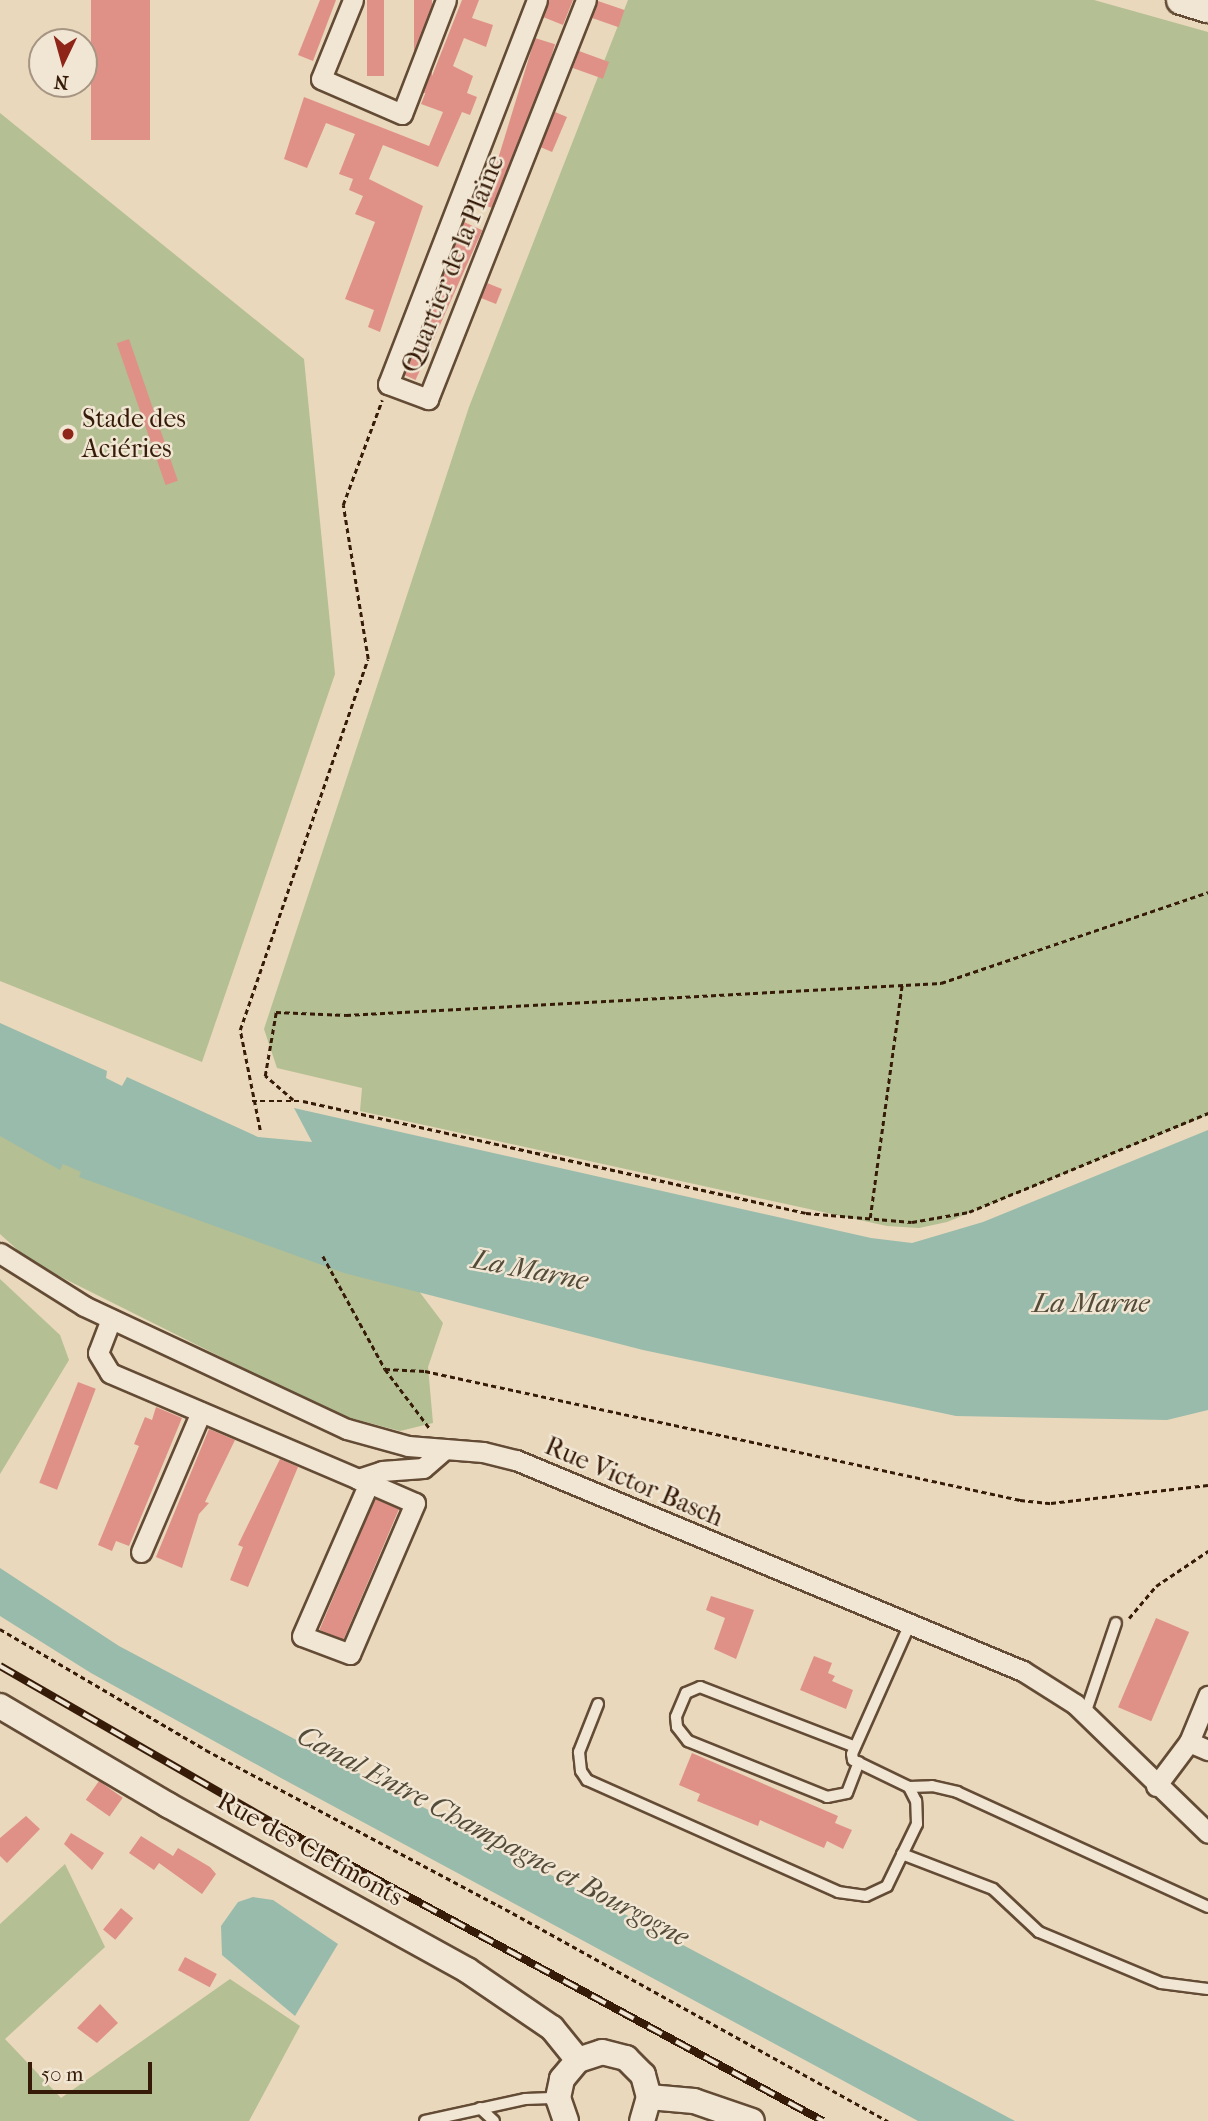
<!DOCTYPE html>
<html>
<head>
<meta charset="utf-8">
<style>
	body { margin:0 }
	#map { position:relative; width:1208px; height:2121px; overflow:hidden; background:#e9d8bc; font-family:"IM FELL French Canon",serif }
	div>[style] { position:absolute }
	.green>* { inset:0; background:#b4bf93 }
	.water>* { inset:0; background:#99bbab }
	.building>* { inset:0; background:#e09187; transform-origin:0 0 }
	.path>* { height:2.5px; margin-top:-1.25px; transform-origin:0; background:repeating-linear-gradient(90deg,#361c08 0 5px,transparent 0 8.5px) }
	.roads { filter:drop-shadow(2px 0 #634b35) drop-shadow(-2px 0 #634b35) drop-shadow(0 2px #634b35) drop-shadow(0 -2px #634b35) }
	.service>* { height:10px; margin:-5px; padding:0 5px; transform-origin:5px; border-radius:5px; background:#f1e6d3 }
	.minor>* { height:19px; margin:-9.5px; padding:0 9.5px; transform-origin:9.5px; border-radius:9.5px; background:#f1e6d3 }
	.tertiary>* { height:24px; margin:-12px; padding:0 12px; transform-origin:12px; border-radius:12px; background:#f1e6d3 }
	.secondary>* { height:28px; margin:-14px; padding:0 14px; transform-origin:14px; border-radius:14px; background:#f1e6d3 }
	.rail>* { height:8px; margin-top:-4px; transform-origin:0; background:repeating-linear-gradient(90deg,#f1e6d3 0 16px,#361c08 0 32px); box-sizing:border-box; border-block:2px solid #361c08 }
	.dots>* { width:19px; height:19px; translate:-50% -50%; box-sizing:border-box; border:4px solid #f1e6d3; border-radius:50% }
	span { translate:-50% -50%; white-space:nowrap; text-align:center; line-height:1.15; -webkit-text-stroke:5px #f1e6d3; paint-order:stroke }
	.street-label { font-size:26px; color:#361c08 }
	.poi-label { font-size:26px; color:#361c08 }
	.left { translate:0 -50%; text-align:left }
	.water-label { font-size:28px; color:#544c39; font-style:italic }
	.north { position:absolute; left:28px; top:28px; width:70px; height:70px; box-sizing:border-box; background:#f1e6d3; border:2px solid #a69582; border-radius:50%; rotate:185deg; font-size:19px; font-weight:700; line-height:28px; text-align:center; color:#361c08 }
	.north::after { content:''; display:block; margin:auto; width:24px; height:32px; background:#8f2418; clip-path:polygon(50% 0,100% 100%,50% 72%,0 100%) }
	.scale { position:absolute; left:28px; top:2062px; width:124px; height:32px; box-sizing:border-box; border:4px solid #361c08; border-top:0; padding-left:9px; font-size:21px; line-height:24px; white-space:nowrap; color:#361c08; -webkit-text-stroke:5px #f1e6d3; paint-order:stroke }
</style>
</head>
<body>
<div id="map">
	<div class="green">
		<div style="clip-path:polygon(628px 0,1094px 0,1208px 32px,1208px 1115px,947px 1222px,919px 1228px,887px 1226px,360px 1111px,362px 1088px,277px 1068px,264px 1029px,469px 407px)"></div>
		<div style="clip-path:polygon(0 113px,304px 359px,335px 674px,202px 1062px,0 981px)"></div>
		<div style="clip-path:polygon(0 1117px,409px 1278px,443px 1323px,428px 1367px,433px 1423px,400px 1431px,335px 1414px,31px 1262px,0 1234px)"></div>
		<div style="clip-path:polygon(0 1279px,60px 1335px,69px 1360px,0 1474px)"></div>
		<div style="clip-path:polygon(65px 1864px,105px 1947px,5px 2039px,61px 2098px,230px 1979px,300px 2026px,249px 2121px,0 2121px,0 1924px)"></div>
	</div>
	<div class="water">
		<div style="clip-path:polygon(0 1023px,107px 1071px,106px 1078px,122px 1086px,127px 1077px,258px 1137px,312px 1142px,294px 1108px,871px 1238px,912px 1243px,983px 1222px,1208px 1130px,1208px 1410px,1167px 1420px,956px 1416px,643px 1350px,344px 1273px,79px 1177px,81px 1172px,63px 1164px,60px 1170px,0 1136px)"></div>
		<div style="clip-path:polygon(0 1568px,119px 1646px,1015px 2121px,918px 2121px,281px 1778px,91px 1673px,0 1616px)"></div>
		<div style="clip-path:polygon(253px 1897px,273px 1900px,338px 1944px,295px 2016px,222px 1955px,221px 1926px,238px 1902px)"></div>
	</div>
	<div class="building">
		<div style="left:91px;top:0;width:59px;height:140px"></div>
		<div style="clip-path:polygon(320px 0,336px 0,313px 61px,298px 55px)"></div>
		<div style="left:367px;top:0;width:17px;height:76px"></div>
		<div style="left:414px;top:0;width:18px;height:93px"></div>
		<div style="clip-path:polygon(462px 0,479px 0,472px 18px,493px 25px,486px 47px,464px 38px,453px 66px,473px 76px,467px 93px,477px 97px,470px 115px,462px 112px,438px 167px,383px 145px,369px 179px,423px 206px,380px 332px,368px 327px,374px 310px,345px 299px,375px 222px,355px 214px,363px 196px,349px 190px,353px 179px,339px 174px,355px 134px,326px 123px,307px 168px,284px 159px,304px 97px,429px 146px,443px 112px,421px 104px)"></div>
		<div style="clip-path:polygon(549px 0,573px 0,563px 25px,543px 17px)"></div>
		<div style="left:598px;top:1px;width:28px;height:18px;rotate:19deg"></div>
		<div style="left:535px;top:38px;width:21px;height:175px;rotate:17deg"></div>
		<div style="left:579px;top:51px;width:32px;height:18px;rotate:20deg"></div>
		<div style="left:555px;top:112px;width:13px;height:38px;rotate:23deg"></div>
		<div style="left:464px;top:222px;width:20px;height:164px;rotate:24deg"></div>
		<div style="clip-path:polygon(498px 257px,487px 283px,502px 289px,496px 304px,481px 298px)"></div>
		<div style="left:129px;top:339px;width:150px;height:13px;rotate:71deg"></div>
		<div style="left:78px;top:1382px;width:19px;height:108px;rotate:21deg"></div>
		<div style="clip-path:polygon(156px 1407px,182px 1418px,129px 1546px,116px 1541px,112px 1551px,98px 1545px,139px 1446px,134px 1444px,145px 1417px,152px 1420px)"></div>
		<div style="clip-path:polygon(209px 1429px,235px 1440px,205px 1502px,209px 1503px,199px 1514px,182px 1568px,156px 1557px)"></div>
		<div style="clip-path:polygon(280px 1459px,298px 1467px,248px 1587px,230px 1580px,243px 1547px,238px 1545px)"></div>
		<div style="left:375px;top:1499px;width:26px;height:142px;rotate:23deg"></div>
		<div style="clip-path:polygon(711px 1596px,754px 1610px,736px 1659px,714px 1649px,725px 1618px,706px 1610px)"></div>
		<div style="left:1156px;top:1618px;width:36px;height:97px;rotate:23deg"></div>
		<div style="clip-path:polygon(814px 1656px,832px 1663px,828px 1673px,835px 1676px,832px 1681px,853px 1690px,846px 1709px,800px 1690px)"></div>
		<div style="clip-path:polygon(692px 1753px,838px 1816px,835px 1823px,852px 1830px,843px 1849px,827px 1841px,824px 1848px,760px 1820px,758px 1826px,697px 1801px,700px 1794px,679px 1785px)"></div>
		<div style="left:99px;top:1781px;width:29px;height:23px;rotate:35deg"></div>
		<div style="clip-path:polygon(26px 1816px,40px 1829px,7px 1863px,0 1856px,0 1838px)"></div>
		<div style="clip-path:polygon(71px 1833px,104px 1853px,92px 1870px,64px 1844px)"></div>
		<div style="clip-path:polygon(141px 1836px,173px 1856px,178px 1848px,210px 1867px,216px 1874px,202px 1894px,159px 1863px,154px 1870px,129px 1853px)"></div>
		<div style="left:121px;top:1908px;width:16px;height:28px;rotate:40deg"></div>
		<div style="left:185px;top:1957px;width:36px;height:15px;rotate:28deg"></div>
		<div style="clip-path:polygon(100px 2004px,118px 2023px,97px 2043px,77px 2028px)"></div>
	</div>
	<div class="path">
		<div style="left:293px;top:1100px;width:37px;rotate:-139deg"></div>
		<div style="left:265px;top:1076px;width:65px;rotate:-80.2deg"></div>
		<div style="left:276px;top:1012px;width:70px;rotate:2.5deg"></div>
		<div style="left:346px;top:1015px;width:596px;rotate:-3.08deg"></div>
		<div style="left:941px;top:983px;width:282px;rotate:-18.8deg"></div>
		<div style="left:252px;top:1101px;width:51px"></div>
		<div style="left:303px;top:1101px;width:515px;rotate:12.55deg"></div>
		<div style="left:806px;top:1213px;width:106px;rotate:4.9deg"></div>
		<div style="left:912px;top:1222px;width:58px;rotate:-10deg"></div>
		<div style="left:969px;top:1212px;width:259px;rotate:-22.5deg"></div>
		<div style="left:260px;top:1130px;width:102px;rotate:-101.3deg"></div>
		<div style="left:240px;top:1030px;width:392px;rotate:-71deg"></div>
		<div style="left:368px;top:659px;width:156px;rotate:-99.2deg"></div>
		<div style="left:343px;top:505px;width:112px;rotate:-69.6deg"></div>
		<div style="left:870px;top:1218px;width:235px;rotate:-82.2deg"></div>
		<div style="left:323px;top:1256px;width:129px;rotate:61.2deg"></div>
		<div style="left:385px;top:1369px;width:76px;rotate:53deg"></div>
		<div style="left:385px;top:1369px;width:40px;rotate:2.9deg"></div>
		<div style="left:425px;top:1371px;width:609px;rotate:12.23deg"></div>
		<div style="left:1020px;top:1500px;width:31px;rotate:6deg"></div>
		<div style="left:1051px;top:1503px;width:158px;rotate:-6.5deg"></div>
		<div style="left:1129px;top:1618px;width:42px;rotate:-49.8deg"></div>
		<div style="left:1156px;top:1586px;width:63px;rotate:-33.9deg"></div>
		<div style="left:0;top:1629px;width:239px;rotate:30.4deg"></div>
		<div style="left:206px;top:1750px;width:331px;rotate:28deg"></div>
		<div style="left:498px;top:1905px;width:446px;rotate:29deg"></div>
	</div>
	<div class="roads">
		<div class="service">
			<div style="left:598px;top:1704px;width:52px;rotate:111.6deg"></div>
			<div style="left:579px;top:1752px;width:19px;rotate:84deg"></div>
			<div style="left:581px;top:1771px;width:11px;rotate:56deg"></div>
			<div style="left:587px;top:1780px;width:275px;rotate:24deg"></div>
			<div style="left:838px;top:1892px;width:28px;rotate:8deg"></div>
			<div style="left:866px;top:1896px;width:23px;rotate:-25deg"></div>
			<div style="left:887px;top:1886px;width:69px;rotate:-64.2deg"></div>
			<div style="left:917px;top:1824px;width:23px;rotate:-92deg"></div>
			<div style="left:916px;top:1801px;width:16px;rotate:-117deg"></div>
			<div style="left:909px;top:1787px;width:62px;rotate:-154.3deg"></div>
			<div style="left:853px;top:1760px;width:6px;rotate:-99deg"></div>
			<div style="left:852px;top:1754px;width:142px;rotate:-66deg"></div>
			<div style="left:1085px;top:1714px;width:96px;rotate:-71.2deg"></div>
			<div style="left:853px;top:1746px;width:164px;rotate:-158.9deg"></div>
			<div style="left:700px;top:1687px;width:15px;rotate:157deg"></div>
			<div style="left:686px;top:1693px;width:26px;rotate:113deg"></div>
			<div style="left:676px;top:1717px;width:10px;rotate:84deg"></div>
			<div style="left:677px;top:1727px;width:18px;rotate:52deg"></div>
			<div style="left:688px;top:1741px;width:150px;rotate:21.9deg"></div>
			<div style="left:827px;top:1797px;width:20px;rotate:-11deg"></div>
			<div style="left:847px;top:1793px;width:33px;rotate:-69deg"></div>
			<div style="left:909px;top:1787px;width:23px;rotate:-2deg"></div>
			<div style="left:932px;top:1786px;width:26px;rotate:13deg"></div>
			<div style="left:957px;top:1792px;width:276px;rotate:24.6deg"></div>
			<div style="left:902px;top:1854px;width:97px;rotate:21deg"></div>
			<div style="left:993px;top:1889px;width:63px;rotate:43.1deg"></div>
			<div style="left:1039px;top:1932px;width:132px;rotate:22.7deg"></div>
			<div style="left:1161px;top:1983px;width:47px;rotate:7.3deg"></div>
			<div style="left:480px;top:2108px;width:19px;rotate:43deg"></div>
			<div style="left:425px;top:2121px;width:102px;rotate:-12.4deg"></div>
			<div style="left:525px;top:2099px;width:33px;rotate:-2deg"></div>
		</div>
		<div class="minor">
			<div style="left:353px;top:0;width:85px;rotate:112.1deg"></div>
			<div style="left:321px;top:79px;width:88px;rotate:23.4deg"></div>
			<div style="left:402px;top:114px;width:122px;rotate:-68.9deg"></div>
			<div style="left:537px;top:0;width:412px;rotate:111.2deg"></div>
			<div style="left:388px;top:384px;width:43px;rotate:20.6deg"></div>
			<div style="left:428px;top:399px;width:429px;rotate:-68.4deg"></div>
			<div style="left:0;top:1253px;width:99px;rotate:32.2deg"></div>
			<div style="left:84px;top:1306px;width:290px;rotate:25.1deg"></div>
			<div style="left:347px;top:1429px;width:63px;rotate:15.6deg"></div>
			<div style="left:408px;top:1446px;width:75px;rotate:4.6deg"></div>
			<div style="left:483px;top:1452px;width:34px;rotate:14deg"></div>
			<div style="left:516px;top:1460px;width:549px;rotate:22.6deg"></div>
			<div style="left:1023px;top:1671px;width:62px;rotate:32.4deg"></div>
			<div style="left:1075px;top:1704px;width:185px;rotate:44.1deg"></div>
			<div style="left:111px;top:1319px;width:36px;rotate:111deg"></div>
			<div style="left:98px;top:1353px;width:23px;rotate:59deg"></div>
			<div style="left:110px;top:1373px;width:270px;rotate:23.1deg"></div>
			<div style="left:358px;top:1479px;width:25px;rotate:-18deg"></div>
			<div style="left:382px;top:1471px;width:41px;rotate:-4.2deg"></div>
			<div style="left:423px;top:1468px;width:29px;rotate:-41deg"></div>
			<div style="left:358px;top:1479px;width:12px;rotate:20deg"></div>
			<div style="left:369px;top:1483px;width:50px;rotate:23.5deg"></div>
			<div style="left:415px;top:1503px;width:164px;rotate:113.3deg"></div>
			<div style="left:350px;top:1654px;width:51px;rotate:-159.4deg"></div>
			<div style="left:302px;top:1636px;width:167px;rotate:-66.4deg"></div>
			<div style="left:141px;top:1552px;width:152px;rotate:-66.8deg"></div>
			<div style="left:1189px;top:1742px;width:21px;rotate:23deg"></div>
			<div style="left:1156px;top:1786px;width:55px;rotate:-53.1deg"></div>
			<div style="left:1189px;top:1742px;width:50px;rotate:-67.6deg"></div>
		</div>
		<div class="tertiary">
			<div style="left:0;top:1706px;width:195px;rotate:30.5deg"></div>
			<div style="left:168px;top:1805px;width:342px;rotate:28.9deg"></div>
			<div style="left:467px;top:1970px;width:103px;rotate:34.3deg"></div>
			<div style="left:552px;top:2028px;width:41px;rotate:50.9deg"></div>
			<div style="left:649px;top:2097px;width:45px;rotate:5.1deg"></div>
			<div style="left:694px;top:2101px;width:61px;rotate:19deg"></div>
			<div style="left:566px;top:2121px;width:24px;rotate:-109deg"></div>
			<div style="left:558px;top:2098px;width:19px;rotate:-78deg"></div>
			<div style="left:562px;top:2079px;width:25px;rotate:-50deg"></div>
			<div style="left:578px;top:2060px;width:25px;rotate:-18deg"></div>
			<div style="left:602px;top:2052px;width:25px;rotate:14deg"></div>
			<div style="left:626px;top:2058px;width:24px;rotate:45deg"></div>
			<div style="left:643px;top:2075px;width:23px;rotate:75deg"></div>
			<div style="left:649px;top:2097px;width:25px;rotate:106deg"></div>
		</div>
		<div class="secondary">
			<div style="left:1181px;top:0;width:28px;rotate:17deg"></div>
		</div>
	</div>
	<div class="rail">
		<div style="left:0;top:1666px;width:325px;rotate:29.9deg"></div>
		<div style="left:282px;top:1828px;width:615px;rotate:28.44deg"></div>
	</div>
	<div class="dots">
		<div style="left:68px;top:434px;background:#8f2418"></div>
	</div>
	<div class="street-label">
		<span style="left:453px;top:264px;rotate:-68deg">Quartier de la Plaine</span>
		<span style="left:634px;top:1482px;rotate:23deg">Rue Victor Basch</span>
		<span style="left:310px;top:1849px;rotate:29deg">Rue des Clefmonts</span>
	</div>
	<div class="poi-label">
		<span class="left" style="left:82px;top:434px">Stade des<br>Aciéries</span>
	</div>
	<div class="water-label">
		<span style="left:530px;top:1270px;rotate:11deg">La Marne</span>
		<span style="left:1091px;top:1303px">La Marne</span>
		<span style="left:493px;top:1836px;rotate:28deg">Canal Entre Champagne et Bourgogne</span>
	</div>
	<div class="north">N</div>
	<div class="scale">50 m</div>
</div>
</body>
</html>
